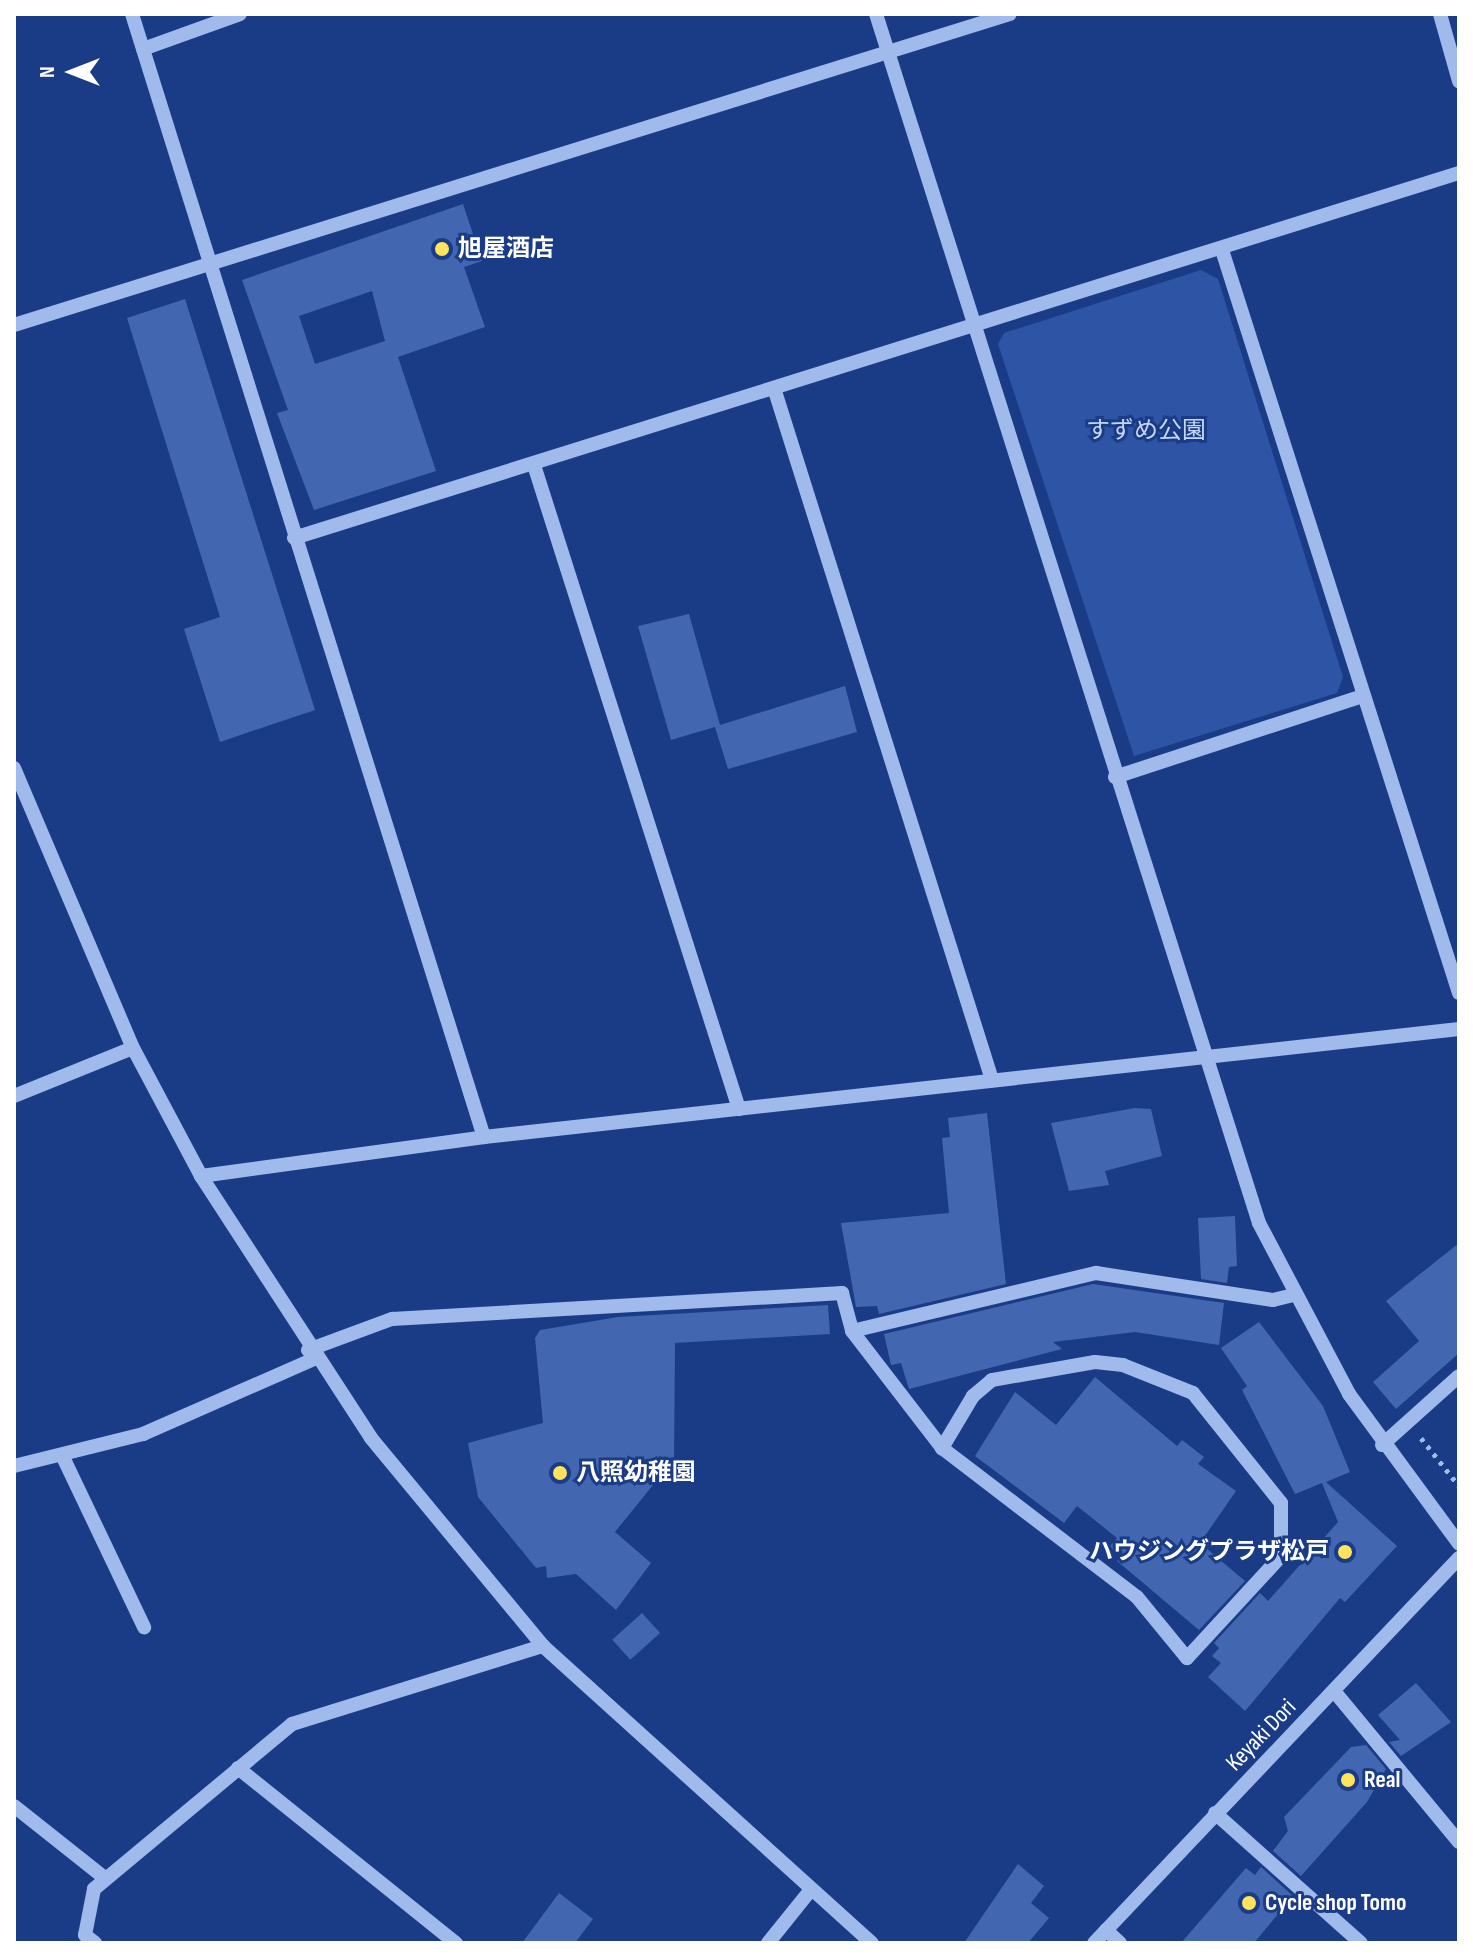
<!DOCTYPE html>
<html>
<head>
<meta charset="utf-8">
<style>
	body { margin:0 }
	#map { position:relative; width:1473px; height:1957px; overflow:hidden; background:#1a3c87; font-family:"Sofia Sans Condensed","Noto Sans JP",sans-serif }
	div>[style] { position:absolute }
	.green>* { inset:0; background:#2d54a5 }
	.building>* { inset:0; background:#4266b0; transform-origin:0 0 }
	.path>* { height:5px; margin-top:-2.5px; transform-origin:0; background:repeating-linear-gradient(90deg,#a1baec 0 4px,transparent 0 10px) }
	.minor>* { height:14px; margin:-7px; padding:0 7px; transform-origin:7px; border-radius:7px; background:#a1baec }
	.dots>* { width:22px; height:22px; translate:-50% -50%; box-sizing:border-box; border:4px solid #1a3c87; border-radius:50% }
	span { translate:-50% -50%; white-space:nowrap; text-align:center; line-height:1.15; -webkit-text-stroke:6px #1a3c87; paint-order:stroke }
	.poi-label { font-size:24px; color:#fff; font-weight:700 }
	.left { translate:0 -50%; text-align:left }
	.right { translate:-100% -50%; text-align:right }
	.park-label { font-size:24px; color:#c7d7f9 }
	.street-label { font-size:24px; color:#fff }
	.frame { position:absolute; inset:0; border:16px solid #fff; pointer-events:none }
	.north { position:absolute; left:32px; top:32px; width:80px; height:80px; -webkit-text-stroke:6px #1a3c87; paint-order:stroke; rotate:270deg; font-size:22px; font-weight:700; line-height:32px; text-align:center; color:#fff }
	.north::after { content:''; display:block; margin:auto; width:28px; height:36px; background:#fff; clip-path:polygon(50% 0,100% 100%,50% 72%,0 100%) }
</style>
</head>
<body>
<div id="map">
	<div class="green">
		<div style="clip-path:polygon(1201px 270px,1218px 279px,1343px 677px,1337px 693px,1134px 756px,998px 344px,1004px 333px)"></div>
	</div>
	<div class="building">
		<div style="clip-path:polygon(evenodd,463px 204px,482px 261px,464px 267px,485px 327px,398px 357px,436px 471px,314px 510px,277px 413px,288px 410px,242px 280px,463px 204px,372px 291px,385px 341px,315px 364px,299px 316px,372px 291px)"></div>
		<div style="clip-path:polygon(185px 299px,315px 710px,220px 742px,184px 629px,220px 617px,127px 318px)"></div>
		<div style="clip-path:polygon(689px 614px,720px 725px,845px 686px,857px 732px,728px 769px,715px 727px,671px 740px,638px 626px)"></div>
		<div style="clip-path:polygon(1135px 1108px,1151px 1109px,1162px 1156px,1105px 1171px,1109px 1185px,1069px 1191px,1051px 1123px)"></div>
		<div style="clip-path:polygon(987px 1113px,1006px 1284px,879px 1314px,877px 1306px,856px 1307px,841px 1223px,949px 1213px,942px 1138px,950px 1137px,948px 1118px)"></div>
		<div style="clip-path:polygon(1235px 1216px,1237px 1266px,1229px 1267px,1227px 1283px,1201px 1279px,1198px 1218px)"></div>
		<div style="clip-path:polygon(1459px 1243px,1459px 1353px,1396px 1409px,1373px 1382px,1419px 1341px,1386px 1301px)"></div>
		<div style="clip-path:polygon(1093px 1284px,1224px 1303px,1219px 1345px,1135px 1332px,1053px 1342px,1062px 1349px,909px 1389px,901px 1363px,891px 1365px,884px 1334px)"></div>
		<div style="clip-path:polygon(828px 1305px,830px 1334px,675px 1343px,674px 1459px,615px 1532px,651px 1563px,616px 1610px,576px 1574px,547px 1578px,546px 1566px,536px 1568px,478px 1497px,468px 1443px,543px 1423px,535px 1338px,540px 1330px,618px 1317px)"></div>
		<div style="clip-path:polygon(1259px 1322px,1323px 1406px,1350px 1472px,1326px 1482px,1397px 1546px,1345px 1602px,1340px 1598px,1245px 1711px,1208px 1677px,1221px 1663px,1212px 1656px,1219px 1648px,1214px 1643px,1260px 1593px,1268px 1601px,1338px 1522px,1322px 1483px,1295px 1494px,1242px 1390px,1247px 1386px,1221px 1348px)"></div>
		<div style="clip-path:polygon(1095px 1377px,1177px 1446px,1182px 1440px,1204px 1457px,1198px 1464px,1236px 1491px,1200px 1543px,1245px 1581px,1199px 1630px,1117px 1561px,1121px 1556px,1109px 1547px,1117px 1538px,1077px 1506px,1064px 1523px,975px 1456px,1015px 1392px,1056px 1425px)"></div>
		<div style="left:642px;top:1613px;width:27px;height:40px;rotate:48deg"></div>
		<div style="clip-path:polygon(1416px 1683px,1451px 1722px,1401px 1756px,1389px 1742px,1400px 1740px,1378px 1715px)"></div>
		<div style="clip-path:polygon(1366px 1745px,1386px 1769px,1367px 1802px,1301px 1876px,1273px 1851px,1288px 1831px,1284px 1817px,1351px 1747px)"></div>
		<div style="clip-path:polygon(1018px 1864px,1044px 1886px,1031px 1903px,1049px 1918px,1028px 1943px,964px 1943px)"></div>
		<div style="clip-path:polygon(1261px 1867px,1293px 1896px,1254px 1943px,1181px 1943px,1246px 1868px,1255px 1875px)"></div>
		<div style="clip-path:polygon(559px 1893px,593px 1919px,575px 1943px,522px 1943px)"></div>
	</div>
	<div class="path">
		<div style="left:1421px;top:1438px;width:61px;rotate:51.6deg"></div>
	</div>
	<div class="minor">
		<div style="left:132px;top:14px;width:1177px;rotate:72.6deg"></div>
		<div style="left:876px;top:14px;width:1268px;rotate:72.42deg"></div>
		<div style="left:1259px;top:1223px;width:193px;rotate:62.2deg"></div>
		<div style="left:1349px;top:1394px;width:186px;rotate:53.7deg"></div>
		<div style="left:1440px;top:14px;width:70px;rotate:74.2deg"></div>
		<div style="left:143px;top:49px;width:103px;rotate:-19.8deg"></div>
		<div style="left:1222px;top:250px;width:780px;rotate:72.31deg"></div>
		<div style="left:14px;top:325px;width:1043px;rotate:-17.34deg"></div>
		<div style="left:774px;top:388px;width:726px;rotate:72.51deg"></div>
		<div style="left:534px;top:465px;width:676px;rotate:72.34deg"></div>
		<div style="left:294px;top:538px;width:1221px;rotate:-17.4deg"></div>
		<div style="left:14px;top:768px;width:304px;rotate:67deg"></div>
		<div style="left:133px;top:1048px;width:145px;rotate:62deg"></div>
		<div style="left:201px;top:1176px;width:312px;rotate:57deg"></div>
		<div style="left:371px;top:1438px;width:270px;rotate:50.4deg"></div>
		<div style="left:543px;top:1646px;width:443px;rotate:42.1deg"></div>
		<div style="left:1115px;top:777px;width:261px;rotate:-18.1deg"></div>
		<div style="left:14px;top:1096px;width:128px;rotate:-22deg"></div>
		<div style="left:201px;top:1176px;width:286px;rotate:-7.8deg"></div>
		<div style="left:484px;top:1137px;width:981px;rotate:-6.32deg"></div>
		<div style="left:852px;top:1331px;width:251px;rotate:-13.4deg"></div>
		<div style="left:1096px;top:1273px;width:179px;rotate:8.7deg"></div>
		<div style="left:1273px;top:1300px;width:21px;rotate:-14deg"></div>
		<div style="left:308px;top:1350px;width:90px;rotate:-20.3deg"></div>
		<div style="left:392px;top:1319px;width:451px;rotate:-3.3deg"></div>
		<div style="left:842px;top:1293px;width:39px;rotate:75deg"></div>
		<div style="left:852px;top:1331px;width:148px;rotate:52.4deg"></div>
		<div style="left:942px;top:1448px;width:245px;rotate:37.4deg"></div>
		<div style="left:1137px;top:1597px;width:79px;rotate:50.7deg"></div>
		<div style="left:1187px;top:1658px;width:139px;rotate:-47.3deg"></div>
		<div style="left:1281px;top:1556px;width:53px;rotate:-90deg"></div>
		<div style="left:1281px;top:1503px;width:141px;rotate:-128.7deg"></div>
		<div style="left:1193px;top:1393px;width:75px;rotate:-158.2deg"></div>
		<div style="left:1123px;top:1365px;width:28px;rotate:-174deg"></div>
		<div style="left:1095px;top:1362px;width:105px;rotate:170.1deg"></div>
		<div style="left:992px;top:1380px;width:25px;rotate:140deg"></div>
		<div style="left:973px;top:1396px;width:61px;rotate:120.8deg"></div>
		<div style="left:1382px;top:1445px;width:103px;rotate:-41.9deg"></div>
		<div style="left:62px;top:1455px;width:191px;rotate:64.5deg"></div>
		<div style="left:14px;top:1466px;width:133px;rotate:-13.9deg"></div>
		<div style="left:143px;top:1434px;width:187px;rotate:-23.7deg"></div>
		<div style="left:1334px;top:1691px;width:196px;rotate:50.4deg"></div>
		<div style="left:238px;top:1768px;width:280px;rotate:38.8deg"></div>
		<div style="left:14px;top:1806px;width:117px;rotate:38.4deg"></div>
		<div style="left:1215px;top:1813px;width:195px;rotate:41.7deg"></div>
		<div style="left:1106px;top:1930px;width:19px;rotate:43deg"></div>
		<div style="left:95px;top:1943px;width:13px;rotate:-141deg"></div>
		<div style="left:85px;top:1935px;width:47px;rotate:-78.9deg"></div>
		<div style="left:94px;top:1889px;width:258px;rotate:-39.8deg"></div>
		<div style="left:292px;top:1724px;width:263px;rotate:-17.3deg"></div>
		<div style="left:768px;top:1943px;width:65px;rotate:-51.2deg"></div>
		<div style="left:1094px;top:1943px;width:531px;rotate:-46.53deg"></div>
	</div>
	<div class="dots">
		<div style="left:442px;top:249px;background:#ffe35d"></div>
		<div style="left:560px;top:1473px;background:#ffe35d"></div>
		<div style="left:1345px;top:1552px;background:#ffe35d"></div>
		<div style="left:1348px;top:1780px;background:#ffe35d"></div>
		<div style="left:1249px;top:1903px;background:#ffe35d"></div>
	</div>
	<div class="poi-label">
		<span class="left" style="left:458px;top:249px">旭屋酒店</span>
		<span class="left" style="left:576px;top:1473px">八照幼稚園</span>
		<span class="right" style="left:1329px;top:1552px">ハウジングプラザ松戸</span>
		<span class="left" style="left:1364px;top:1780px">Real</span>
		<span class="left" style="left:1265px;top:1903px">Cycle shop Tomo</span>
	</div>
	<div class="park-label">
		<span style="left:1146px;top:431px">すずめ公園</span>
	</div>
	<div class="street-label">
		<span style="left:1261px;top:1735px;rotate:-46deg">Keyaki Dori</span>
	</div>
	<div class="frame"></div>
	<div class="north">N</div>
</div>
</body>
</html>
